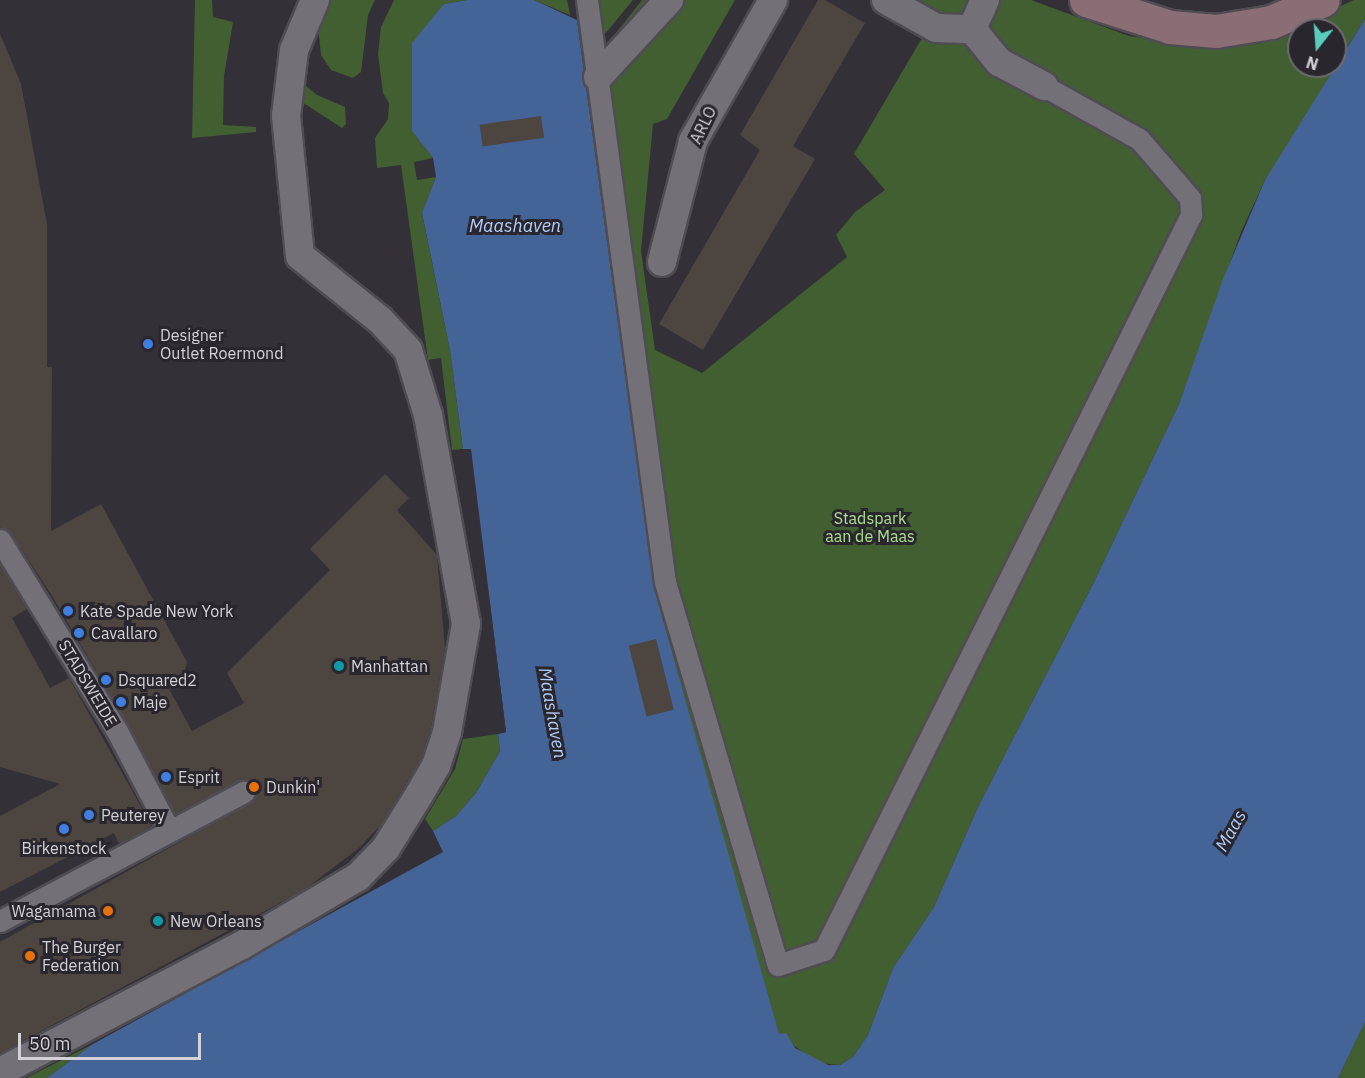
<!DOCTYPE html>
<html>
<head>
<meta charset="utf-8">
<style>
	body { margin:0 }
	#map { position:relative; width:1365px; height:1078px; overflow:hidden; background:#333037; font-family:"IBM Plex Sans",sans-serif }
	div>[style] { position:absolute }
	.green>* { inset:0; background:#415f30 }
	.water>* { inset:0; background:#446497 }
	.pier>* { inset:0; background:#333037 }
	.building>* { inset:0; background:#4c4540; transform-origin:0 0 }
	.roads { filter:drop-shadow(2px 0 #4f4c52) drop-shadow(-2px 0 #4f4c52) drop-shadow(0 2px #4f4c52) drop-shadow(0 -2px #4f4c52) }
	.pedestrian>* { height:21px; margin:-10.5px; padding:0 10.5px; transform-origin:10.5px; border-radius:10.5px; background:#737078 }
	.minor>* { height:28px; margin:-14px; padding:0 14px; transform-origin:14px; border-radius:14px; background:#737078 }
	.secondary>* { height:33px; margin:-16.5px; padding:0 16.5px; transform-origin:16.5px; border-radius:16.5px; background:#8a6d75 }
	.dots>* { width:16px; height:16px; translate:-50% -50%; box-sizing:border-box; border:3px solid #29262d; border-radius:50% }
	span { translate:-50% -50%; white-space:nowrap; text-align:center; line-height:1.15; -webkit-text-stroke:6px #29262d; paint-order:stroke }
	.street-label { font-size:16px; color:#d3d2d6 }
	.poi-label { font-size:16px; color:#d3d2d6 }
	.left { translate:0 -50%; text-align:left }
	.right { translate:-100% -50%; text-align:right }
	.park-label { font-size:16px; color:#abe08e }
	.water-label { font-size:18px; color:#b1cefc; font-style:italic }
	.north { position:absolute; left:1287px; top:18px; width:60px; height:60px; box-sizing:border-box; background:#29262d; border:2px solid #6d6b71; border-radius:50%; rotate:197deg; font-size:16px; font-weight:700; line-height:24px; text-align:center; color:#d3d2d6 }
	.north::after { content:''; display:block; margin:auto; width:21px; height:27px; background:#5acebd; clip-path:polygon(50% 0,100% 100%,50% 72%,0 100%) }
	.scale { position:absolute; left:18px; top:1033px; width:183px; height:27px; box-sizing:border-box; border:3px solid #d3d2d6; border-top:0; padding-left:8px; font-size:18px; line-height:21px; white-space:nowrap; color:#d3d2d6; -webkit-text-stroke:4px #29262d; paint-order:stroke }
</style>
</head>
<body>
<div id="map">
	<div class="green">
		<div style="clip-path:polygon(195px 0,212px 0,213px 17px,233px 22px,224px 76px,223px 125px,256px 127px,256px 132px,192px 138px)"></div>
		<div style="clip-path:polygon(331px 0,375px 0,368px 15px,361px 72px,353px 78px,331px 70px,321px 55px,318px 26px)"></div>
		<div style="clip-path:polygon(394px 0,468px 0,444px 4px,412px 131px,433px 158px,414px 162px,417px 180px,436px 177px,422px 214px,450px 350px,463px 449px,452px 450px,441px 358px,428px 360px,401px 165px,377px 168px,375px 138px,388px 119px,389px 103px,383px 93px,378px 54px,381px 27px)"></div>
		<div style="clip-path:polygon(534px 0,567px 0,570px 15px)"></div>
		<div style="clip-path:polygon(595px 0,633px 0,600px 40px)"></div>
		<div style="clip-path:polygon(642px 0,660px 0,603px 60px,602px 51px)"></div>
		<div style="clip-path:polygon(676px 0,735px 0,667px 119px,653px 124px,641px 251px,655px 350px,702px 373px,847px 257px,836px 235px,855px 212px,885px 190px,854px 154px,922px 38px,928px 14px,904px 0,1031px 0,1129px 36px,1208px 47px,1278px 35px,1354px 0,1365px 0,1365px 19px,1335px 66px,1335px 30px,1299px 30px,1299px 66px,1335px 66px,1302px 126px,1265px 180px,1241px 232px,1179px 404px,1094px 582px,979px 805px,934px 907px,893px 968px,868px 1035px,853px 1057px,840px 1065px,818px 1063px,779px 1035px,653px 588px,622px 368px,645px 365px,606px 88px)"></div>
		<div style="clip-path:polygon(302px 83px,317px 95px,345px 107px,346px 124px,342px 128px,302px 102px)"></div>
		<div style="clip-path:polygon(498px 734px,500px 751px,476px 793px,456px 816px,433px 831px,425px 819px,455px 769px,463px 739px)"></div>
		<div style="clip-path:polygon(1365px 1022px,1365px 1078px,1338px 1078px)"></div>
		<div style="clip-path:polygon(93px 1044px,47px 1078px,26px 1078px)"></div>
	</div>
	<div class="water">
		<div style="clip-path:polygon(468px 0,534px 0,577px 20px,654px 588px,779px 1034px,786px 1033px,795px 1048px,828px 1065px,840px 1065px,853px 1057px,868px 1035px,893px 968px,934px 907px,979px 805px,1094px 582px,1179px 404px,1223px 279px,1265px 180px,1365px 19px,1365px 1022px,1338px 1078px,47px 1078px,93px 1044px,443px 852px,433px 831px,456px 816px,476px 793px,500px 751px,498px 734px,506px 732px,470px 449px,463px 449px,450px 350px,422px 213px,436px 177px,433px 158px,412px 131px,412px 43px,444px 4px)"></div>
	</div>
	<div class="pier">
		<div style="clip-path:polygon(460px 449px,471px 449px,506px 732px,498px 734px,503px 730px,468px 452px)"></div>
	</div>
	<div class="building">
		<div style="clip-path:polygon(818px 0,825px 0,865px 23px,793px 146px,815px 159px,703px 350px,659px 324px,760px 150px,740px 135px)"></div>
		<div style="clip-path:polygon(0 34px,21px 84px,47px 224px,47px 367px,52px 367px,51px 531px,101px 504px,187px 662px,182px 682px,169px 689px,192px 731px,244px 703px,227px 673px,330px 570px,310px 549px,385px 474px,409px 498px,397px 510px,437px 555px,445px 649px,431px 728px,421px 759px,381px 825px,359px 848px,304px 890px,0 1053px,0 942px,250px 803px,257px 792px,251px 782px,239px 781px,175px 814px,128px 725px,52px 596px,11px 533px,0 527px)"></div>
		<div style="left:541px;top:116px;width:22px;height:62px;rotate:82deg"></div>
		<div style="clip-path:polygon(0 564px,27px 609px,12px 618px,50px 688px,69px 678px,152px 826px,119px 844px,114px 833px,0 892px,0 816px,60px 784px,0 767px)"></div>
		<div style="left:656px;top:639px;width:73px;height:28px;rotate:76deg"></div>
	</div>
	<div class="roads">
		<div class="pedestrian">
			<div style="left:587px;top:0;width:587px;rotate:82.37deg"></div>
			<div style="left:665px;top:582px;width:399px;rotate:73.6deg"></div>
			<div style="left:778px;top:965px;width:48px;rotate:-18.1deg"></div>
			<div style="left:824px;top:950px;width:822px;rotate:-63.47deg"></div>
			<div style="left:1191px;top:215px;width:17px;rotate:-93deg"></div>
			<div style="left:1190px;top:198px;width:78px;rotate:-130.8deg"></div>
			<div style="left:1139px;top:139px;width:109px;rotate:-150.8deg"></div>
			<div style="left:0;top:540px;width:224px;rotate:58.5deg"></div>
			<div style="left:117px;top:731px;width:112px;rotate:62.3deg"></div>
			<div style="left:0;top:921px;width:276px;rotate:-27.9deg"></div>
		</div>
		<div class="minor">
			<div style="left:886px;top:0;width:57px;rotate:29.2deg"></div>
			<div style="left:936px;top:28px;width:36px;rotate:2deg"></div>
			<div style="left:972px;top:29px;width:32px;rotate:-66deg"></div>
			<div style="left:972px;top:29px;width:43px;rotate:50.7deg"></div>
			<div style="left:999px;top:62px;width:51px;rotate:28.1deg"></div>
			<div style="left:598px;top:77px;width:105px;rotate:-47.3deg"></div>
			<div style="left:662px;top:262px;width:125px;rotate:-75.6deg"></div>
			<div style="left:693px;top:141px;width:162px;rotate:-60.4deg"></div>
			<div style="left:0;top:1072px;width:273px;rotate:-27.7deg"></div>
			<div style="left:242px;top:945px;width:134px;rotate:-30.4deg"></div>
			<div style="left:358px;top:877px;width:40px;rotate:-46deg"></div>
			<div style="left:386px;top:848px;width:62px;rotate:-58.1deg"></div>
			<div style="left:419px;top:795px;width:34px;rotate:-60deg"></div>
			<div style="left:436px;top:766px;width:36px;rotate:-72deg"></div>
			<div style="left:447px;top:732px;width:110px;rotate:-80deg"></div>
			<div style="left:466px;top:624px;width:212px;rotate:-100.3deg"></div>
			<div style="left:428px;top:415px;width:68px;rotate:-107.1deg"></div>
			<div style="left:408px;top:350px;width:41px;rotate:-133deg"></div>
			<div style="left:380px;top:320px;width:102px;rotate:-141.3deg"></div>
			<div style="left:300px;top:256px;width:141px;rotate:-95.7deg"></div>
			<div style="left:286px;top:116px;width:66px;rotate:-83.1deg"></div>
			<div style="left:294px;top:50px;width:54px;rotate:-67.2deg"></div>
		</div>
		<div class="secondary">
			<div style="left:1086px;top:0;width:88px;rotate:17.8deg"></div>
			<div style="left:1170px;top:27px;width:46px;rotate:5deg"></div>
			<div style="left:1216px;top:31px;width:56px;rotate:-9.3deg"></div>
			<div style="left:1271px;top:22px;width:56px;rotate:-22.9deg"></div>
		</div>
	</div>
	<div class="dots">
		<div style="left:148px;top:344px;background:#3f7fe0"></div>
		<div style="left:68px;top:611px;background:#3f7fe0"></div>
		<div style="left:79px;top:633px;background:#3f7fe0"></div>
		<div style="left:339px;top:666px;background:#0f9aa8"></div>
		<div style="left:106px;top:680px;background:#3f7fe0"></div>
		<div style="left:121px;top:702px;background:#3f7fe0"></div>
		<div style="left:166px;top:777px;background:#3f7fe0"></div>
		<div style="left:254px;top:787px;background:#e8710a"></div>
		<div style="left:89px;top:815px;background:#3f7fe0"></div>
		<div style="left:64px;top:829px;background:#3f7fe0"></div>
		<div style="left:108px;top:911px;background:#e8710a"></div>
		<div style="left:158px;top:921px;background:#0f9aa8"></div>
		<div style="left:30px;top:956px;background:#e8710a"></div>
	</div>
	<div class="street-label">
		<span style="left:703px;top:125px;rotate:-64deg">ARLO</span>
		<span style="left:88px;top:683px;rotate:59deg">STADSWEIDE</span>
	</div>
	<div class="poi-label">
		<span class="left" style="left:160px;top:344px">Designer<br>Outlet Roermond</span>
		<span class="left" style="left:80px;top:611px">Kate Spade New York</span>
		<span class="left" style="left:91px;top:633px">Cavallaro</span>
		<span class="left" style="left:351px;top:666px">Manhattan</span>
		<span class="left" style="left:118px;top:680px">Dsquared2</span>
		<span class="left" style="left:133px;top:702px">Maje</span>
		<span class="left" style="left:178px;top:777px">Esprit</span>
		<span class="left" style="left:266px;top:787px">Dunkin'</span>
		<span class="left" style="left:101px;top:815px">Peuterey</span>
		<span style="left:64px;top:848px">Birkenstock</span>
		<span class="right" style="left:96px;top:911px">Wagamama</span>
		<span class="left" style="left:170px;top:921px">New Orleans</span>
		<span class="left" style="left:42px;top:956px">The Burger<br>Federation</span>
	</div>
	<div class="park-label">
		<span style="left:870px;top:527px">Stadspark<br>aan de Maas</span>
	</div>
	<div class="water-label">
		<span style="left:515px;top:226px">Maashaven</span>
		<span style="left:552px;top:713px;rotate:80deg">Maashaven</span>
		<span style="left:1231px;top:831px;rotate:-61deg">Maas</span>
	</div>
	<div class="north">N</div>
	<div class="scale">50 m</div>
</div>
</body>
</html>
